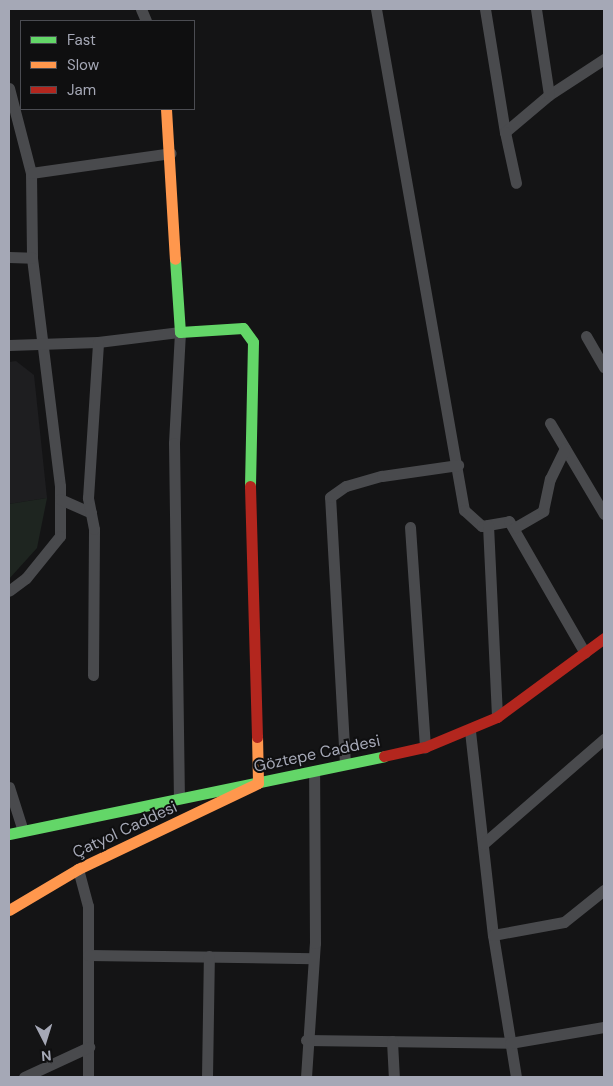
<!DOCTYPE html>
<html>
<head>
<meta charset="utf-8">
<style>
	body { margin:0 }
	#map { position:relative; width:613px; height:1086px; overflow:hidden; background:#141415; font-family:"DM Sans",sans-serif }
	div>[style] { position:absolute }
	.built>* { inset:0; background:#1e1e20 }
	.green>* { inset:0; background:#1e2520 }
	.street>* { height:11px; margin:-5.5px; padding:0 5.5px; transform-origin:5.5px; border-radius:5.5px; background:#494a4d }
	.fast>* { height:11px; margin:-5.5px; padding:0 5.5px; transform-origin:5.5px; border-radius:5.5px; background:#63d668 }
	.slow>* { height:11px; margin:-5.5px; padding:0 5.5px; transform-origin:5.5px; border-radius:5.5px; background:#ff974d }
	.jam>* { height:11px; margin:-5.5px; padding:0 5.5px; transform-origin:5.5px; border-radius:5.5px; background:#b3261e }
	span { translate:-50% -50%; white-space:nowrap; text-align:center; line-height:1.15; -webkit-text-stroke:4px #0f0f10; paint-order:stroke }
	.street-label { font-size:16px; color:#a5a8b6 }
	.frame { position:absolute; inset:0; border:10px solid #a5a8b6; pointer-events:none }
	.legend { position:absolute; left:20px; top:20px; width:175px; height:90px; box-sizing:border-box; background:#0f0f10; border:1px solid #4b4c52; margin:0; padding:6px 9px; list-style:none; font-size:15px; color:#a5a8b6 }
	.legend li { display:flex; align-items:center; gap:10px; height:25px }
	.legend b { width:25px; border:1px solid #4b4c52 }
	.north { position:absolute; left:20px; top:1016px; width:50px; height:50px; -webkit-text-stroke:4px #0f0f10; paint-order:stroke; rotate:175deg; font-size:14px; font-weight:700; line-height:20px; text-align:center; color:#a5a8b6 }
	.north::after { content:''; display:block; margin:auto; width:18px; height:22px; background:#a5a8b6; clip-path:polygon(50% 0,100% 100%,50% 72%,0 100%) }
</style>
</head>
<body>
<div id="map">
	<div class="built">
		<div style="clip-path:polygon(16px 361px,34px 375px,47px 498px,9px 504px,9px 362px)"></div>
	</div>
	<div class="green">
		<div style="clip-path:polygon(47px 498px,37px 548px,9px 579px,9px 504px)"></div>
	</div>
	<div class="street">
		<div style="left:141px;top:9px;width:13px;rotate:67deg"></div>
		<div style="left:376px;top:9px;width:509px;rotate:80.04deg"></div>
		<div style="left:464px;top:510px;width:24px;rotate:42deg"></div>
		<div style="left:482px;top:526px;width:27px;rotate:-10deg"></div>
		<div style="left:509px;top:521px;width:152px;rotate:60.1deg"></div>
		<div style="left:485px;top:9px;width:125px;rotate:80.8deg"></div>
		<div style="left:505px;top:132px;width:57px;rotate:-40.1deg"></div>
		<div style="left:549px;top:95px;width:66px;rotate:-33.2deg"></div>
		<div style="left:536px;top:9px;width:87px;rotate:81.4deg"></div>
		<div style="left:9px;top:88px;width:88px;rotate:75.5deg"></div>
		<div style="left:31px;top:173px;width:85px;rotate:89.3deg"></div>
		<div style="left:32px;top:258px;width:230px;rotate:83deg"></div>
		<div style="left:60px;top:486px;width:50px;rotate:90deg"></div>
		<div style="left:60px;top:536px;width:54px;rotate:129deg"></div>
		<div style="left:26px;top:578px;width:21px;rotate:143deg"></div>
		<div style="left:505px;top:132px;width:52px;rotate:77.8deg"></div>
		<div style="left:31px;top:173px;width:141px;rotate:-8.1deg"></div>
		<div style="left:9px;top:257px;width:23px;rotate:2deg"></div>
		<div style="left:586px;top:336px;width:36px;rotate:60deg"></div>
		<div style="left:9px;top:345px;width:89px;rotate:-1.9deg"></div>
		<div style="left:98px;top:342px;width:83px;rotate:-7deg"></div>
		<div style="left:180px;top:332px;width:111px;rotate:93.1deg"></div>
		<div style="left:174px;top:443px;width:353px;rotate:89.2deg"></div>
		<div style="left:550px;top:423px;width:106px;rotate:59.3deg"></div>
		<div style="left:60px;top:499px;width:34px;rotate:24deg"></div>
		<div style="left:488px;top:525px;width:192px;rotate:87.3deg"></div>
		<div style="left:410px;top:527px;width:221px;rotate:86.1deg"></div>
		<div style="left:514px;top:528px;width:34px;rotate:-30deg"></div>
		<div style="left:543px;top:511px;width:33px;rotate:-78deg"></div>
		<div style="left:550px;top:479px;width:34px;rotate:-64deg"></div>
		<div style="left:93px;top:675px;width:146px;rotate:-89.6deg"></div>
		<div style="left:94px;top:529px;width:32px;rotate:-101deg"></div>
		<div style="left:88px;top:498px;width:156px;rotate:-86.3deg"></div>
		<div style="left:470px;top:731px;width:205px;rotate:83.6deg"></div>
		<div style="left:493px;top:935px;width:144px;rotate:80.8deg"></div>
		<div style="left:345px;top:764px;width:267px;rotate:-93.2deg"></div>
		<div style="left:330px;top:497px;width:19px;rotate:-35deg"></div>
		<div style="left:346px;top:486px;width:37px;rotate:-16deg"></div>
		<div style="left:382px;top:476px;width:77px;rotate:-8.2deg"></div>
		<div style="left:9px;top:787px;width:46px;rotate:72.3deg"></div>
		<div style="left:483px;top:844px;width:160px;rotate:-41deg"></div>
		<div style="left:78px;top:869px;width:38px;rotate:75deg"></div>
		<div style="left:88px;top:906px;width:171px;rotate:90deg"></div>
		<div style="left:493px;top:935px;width:72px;rotate:-10.4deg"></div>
		<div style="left:564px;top:922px;width:51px;rotate:-38.7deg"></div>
		<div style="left:88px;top:955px;width:225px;rotate:0.8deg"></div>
		<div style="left:306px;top:1040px;width:204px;rotate:0.8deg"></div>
		<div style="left:510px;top:1043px;width:95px;rotate:-9.7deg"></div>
		<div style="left:392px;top:1041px;width:36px;rotate:87deg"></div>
		<div style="left:24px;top:1077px;width:72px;rotate:-24.8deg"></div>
		<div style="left:207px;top:1077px;width:121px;rotate:-89.1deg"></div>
		<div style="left:306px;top:1077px;width:134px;rotate:-86.2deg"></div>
		<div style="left:315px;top:943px;width:172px;rotate:-90.3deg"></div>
	</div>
	<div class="fast">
		<div style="left:175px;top:259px;width:73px;rotate:86.1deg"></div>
		<div style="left:180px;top:332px;width:63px;rotate:-3.6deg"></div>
		<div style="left:243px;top:328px;width:17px;rotate:54deg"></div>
		<div style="left:253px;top:342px;width:144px;rotate:91.2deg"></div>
		<div style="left:9px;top:834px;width:383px;rotate:-11.7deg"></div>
	</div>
	<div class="slow">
		<div style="left:166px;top:109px;width:150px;rotate:86.6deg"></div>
		<div style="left:9px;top:910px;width:80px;rotate:-30.7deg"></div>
		<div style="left:78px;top:869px;width:199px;rotate:-25.5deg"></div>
		<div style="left:258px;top:783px;width:46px;rotate:-91.2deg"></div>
	</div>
	<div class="jam">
		<div style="left:250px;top:486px;width:251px;rotate:88.4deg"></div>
		<div style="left:384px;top:756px;width:42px;rotate:-12.4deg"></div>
		<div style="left:425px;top:747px;width:78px;rotate:-22.6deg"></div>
		<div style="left:497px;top:717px;width:133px;rotate:-36.4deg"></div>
	</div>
	<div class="street-label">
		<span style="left:317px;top:754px;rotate:-12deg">Göztepe Caddesi</span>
		<span style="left:125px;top:830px;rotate:-25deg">Çatyol Caddesi</span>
	</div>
	<div class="frame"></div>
	<ul class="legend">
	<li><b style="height:6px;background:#63d668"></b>Fast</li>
	<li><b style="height:6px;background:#ff974d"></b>Slow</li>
	<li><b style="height:6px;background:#b3261e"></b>Jam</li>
	</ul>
	<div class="north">N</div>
</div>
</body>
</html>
